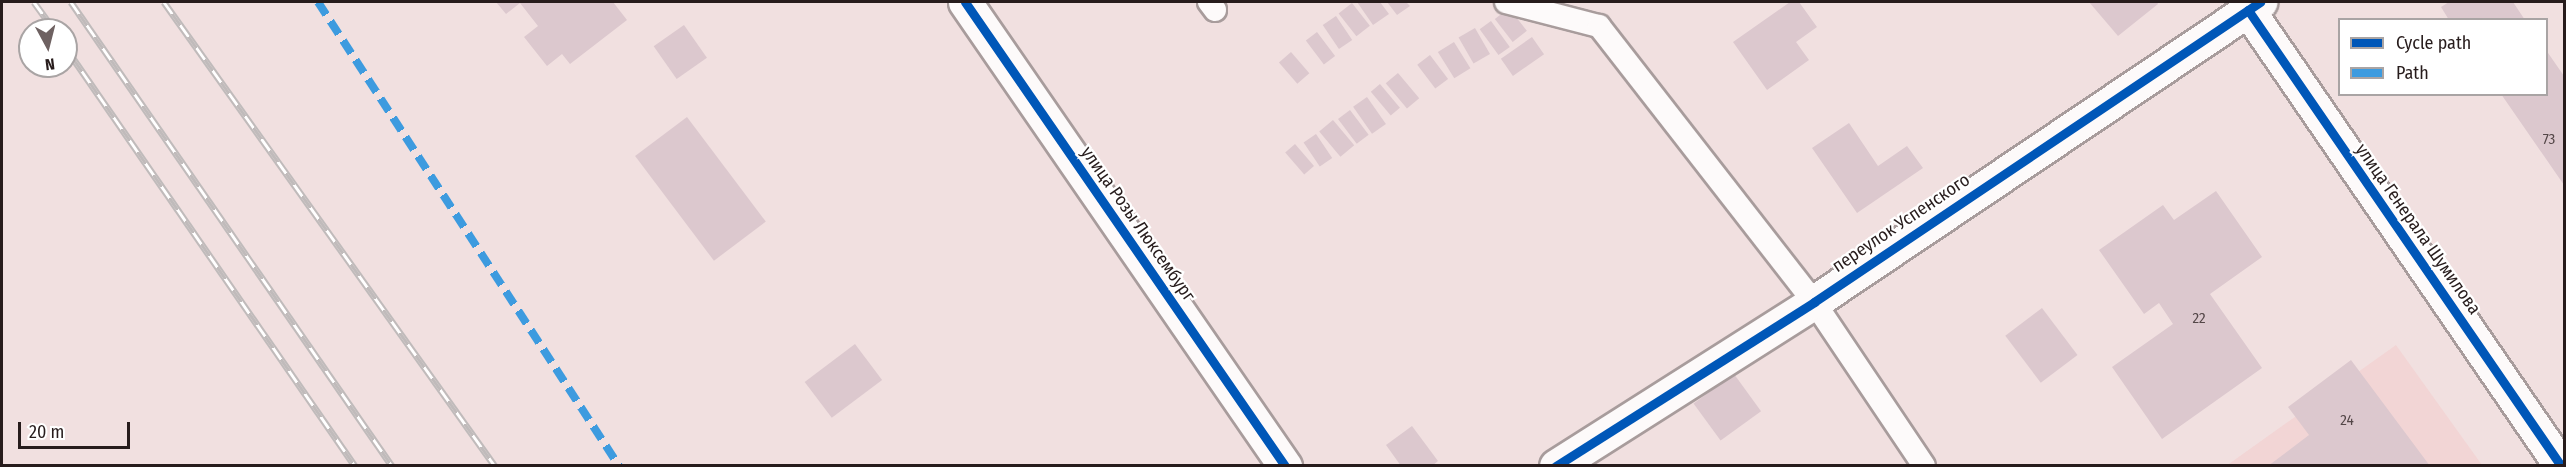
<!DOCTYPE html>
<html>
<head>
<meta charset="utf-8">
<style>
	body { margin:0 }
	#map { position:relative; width:2566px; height:467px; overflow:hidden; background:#f1e0e0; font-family:"Fira Sans Condensed",sans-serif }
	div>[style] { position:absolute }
	.built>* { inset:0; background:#f2d5d5 }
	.building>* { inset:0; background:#dcc8ce; transform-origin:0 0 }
	.roads { filter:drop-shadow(2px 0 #a89c9c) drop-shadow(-2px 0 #a89c9c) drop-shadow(0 2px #a89c9c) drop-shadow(0 -2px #a89c9c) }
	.service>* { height:22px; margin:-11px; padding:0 11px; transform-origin:11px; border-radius:11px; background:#fdfafa }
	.minor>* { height:33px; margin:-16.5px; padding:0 16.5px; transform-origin:16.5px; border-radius:16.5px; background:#fdfafa }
	.rail>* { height:7px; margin-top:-3.5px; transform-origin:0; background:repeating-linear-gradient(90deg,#fff 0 14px,#c0bbbb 0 28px); box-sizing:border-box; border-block:2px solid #c0bbbb }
	.quiet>* { height:8px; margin-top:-4px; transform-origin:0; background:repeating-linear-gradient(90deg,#3d9bdf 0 15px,transparent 0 23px) }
	.cycleway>* { height:9px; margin:-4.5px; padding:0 4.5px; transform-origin:4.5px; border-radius:4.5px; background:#0057b8 }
	span { translate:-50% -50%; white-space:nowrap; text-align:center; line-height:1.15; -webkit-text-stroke:4.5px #fff; paint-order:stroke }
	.number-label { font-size:15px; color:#544748 }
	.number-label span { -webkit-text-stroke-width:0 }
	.street-label { font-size:18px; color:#271c1c }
	.frame { position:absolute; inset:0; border:3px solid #271c1c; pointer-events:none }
	.legend { position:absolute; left:2338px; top:18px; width:210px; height:78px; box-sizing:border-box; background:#fff; border:2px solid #a9a4a4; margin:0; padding:8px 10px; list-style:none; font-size:18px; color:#271c1c }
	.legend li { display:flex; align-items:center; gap:12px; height:30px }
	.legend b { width:30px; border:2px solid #a9a4a4 }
	.north { position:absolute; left:18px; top:18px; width:60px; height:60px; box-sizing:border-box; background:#fff; border:2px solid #a9a4a4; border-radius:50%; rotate:173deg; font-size:16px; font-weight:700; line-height:24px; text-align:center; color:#271c1c }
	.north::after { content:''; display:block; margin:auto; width:21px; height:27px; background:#6e6161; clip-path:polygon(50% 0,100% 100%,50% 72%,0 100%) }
	.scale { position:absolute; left:18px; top:422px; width:112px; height:27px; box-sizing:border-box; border:3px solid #271c1c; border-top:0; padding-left:8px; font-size:18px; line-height:21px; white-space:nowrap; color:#271c1c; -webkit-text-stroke:4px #fff; paint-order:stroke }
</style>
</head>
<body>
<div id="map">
	<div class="built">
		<div style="clip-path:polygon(2396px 345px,2482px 465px,2226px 466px)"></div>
	</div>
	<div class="building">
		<div style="clip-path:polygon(496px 2px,613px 2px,627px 20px,570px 64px,562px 54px,547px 66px,524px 37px,538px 26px,520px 3px,506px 14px)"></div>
		<div style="clip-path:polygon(1357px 2px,1380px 2px,1389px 14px,1373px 25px)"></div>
		<div style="clip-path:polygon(1387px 2px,1406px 2px,1410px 6px,1397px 15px)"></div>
		<div style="clip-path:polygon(1790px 2px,1799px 2px,1817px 27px,1796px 42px,1809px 60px,1767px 90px,1733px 42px)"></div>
		<div style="clip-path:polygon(2089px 2px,2157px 2px,2158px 4px,2118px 36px)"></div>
		<div style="clip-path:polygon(2449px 2px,2513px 2px,2525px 20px,2449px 20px,2441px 7px)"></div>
		<div style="left:1352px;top:3px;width:29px;height:17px;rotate:52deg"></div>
		<div style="left:1509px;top:8px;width:29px;height:18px;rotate:52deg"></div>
		<div style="left:1336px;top:16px;width:29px;height:16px;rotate:56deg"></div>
		<div style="left:1491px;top:21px;width:32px;height:14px;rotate:54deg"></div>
		<div style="left:684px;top:25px;width:40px;height:37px;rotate:55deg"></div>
		<div style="left:1475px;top:28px;width:30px;height:19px;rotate:60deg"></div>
		<div style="left:1317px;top:32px;width:30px;height:14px;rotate:53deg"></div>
		<div style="left:1532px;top:37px;width:21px;height:38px;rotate:55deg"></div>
		<div style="left:1454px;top:42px;width:31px;height:19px;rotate:58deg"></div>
		<div style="clip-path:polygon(2546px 50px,2564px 76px,2564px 185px,2501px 94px,2546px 94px)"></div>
		<div style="left:1291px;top:52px;width:28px;height:16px;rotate:49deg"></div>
		<div style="left:1430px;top:55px;width:30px;height:16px;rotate:53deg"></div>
		<div style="left:1398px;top:73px;width:33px;height:16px;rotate:50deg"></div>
		<div style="left:1380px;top:84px;width:31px;height:12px;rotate:50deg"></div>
		<div style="left:1367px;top:97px;width:33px;height:17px;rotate:55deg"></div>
		<div style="left:1350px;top:110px;width:31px;height:15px;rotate:53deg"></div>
		<div style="left:687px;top:117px;width:131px;height:65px;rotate:53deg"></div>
		<div style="left:1333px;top:120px;width:33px;height:18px;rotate:50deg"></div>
		<div style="clip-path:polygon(1849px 123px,1878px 166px,1907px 146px,1923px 168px,1857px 213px,1812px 148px)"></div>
		<div style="left:1316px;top:134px;width:29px;height:15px;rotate:56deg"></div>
		<div style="left:1295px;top:144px;width:29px;height:13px;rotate:49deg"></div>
		<div style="clip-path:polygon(2216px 191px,2262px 257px,2210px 294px,2262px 368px,2162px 439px,2112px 367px,2173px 324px,2159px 303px,2144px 314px,2099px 250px,2163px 205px,2174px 220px)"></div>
		<div style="left:2042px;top:308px;width:59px;height:46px;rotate:53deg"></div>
		<div style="left:855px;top:344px;width:45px;height:63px;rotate:53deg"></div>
		<div style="clip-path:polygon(2351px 360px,2430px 466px,2268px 466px,2309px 435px,2288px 407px)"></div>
		<div style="left:1734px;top:374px;width:46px;height:50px;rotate:54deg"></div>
		<div style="clip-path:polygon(1412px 426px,1438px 461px,1432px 466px,1401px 466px,1386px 445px)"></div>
	</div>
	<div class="roads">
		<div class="service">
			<div style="left:1209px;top:2px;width:10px;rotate:53deg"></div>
			<div style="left:1506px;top:2px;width:96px;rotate:14.5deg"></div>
			<div style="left:1599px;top:26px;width:350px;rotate:52.1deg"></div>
			<div style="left:1814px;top:302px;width:197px;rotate:56.1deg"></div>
		</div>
		<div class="minor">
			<div style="left:965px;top:2px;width:564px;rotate:55.41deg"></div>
			<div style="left:2248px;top:10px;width:553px;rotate:55.53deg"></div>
			<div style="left:1556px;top:466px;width:306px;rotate:-32.4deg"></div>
			<div style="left:1814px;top:302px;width:538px;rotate:-33.93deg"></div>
		</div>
	</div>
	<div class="rail">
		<div style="left:34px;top:2px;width:34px;rotate:54deg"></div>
		<div style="left:71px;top:2px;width:564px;rotate:55.32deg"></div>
		<div style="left:164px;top:2px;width:570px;rotate:54.5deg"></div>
		<div style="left:66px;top:48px;width:508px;rotate:55.34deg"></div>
	</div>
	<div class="quiet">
		<div style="left:318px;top:2px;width:553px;rotate:57.03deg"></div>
	</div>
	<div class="cycleway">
		<div style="left:965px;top:2px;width:564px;rotate:55.41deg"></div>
		<div style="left:2248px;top:10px;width:553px;rotate:55.53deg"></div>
		<div style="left:1556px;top:466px;width:306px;rotate:-32.4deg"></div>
		<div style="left:1814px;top:302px;width:538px;rotate:-33.93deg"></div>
	</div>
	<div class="number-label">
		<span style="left:2549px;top:140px">73</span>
		<span style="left:2199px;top:319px">22</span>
		<span style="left:2347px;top:421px">24</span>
	</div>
	<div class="street-label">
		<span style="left:1901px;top:223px;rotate:-34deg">переулок Успенского</span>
		<span style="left:1138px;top:224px;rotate:55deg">улица Розы Люксембург</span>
		<span style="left:2418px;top:229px;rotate:55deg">улица Генерала Шумилова</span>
	</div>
	<div class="frame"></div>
	<ul class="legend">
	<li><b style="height:8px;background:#0057b8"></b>Cycle path</li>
	<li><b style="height:8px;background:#3d9bdf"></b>Path</li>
	</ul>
	<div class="north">N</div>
	<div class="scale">20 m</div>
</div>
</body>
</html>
